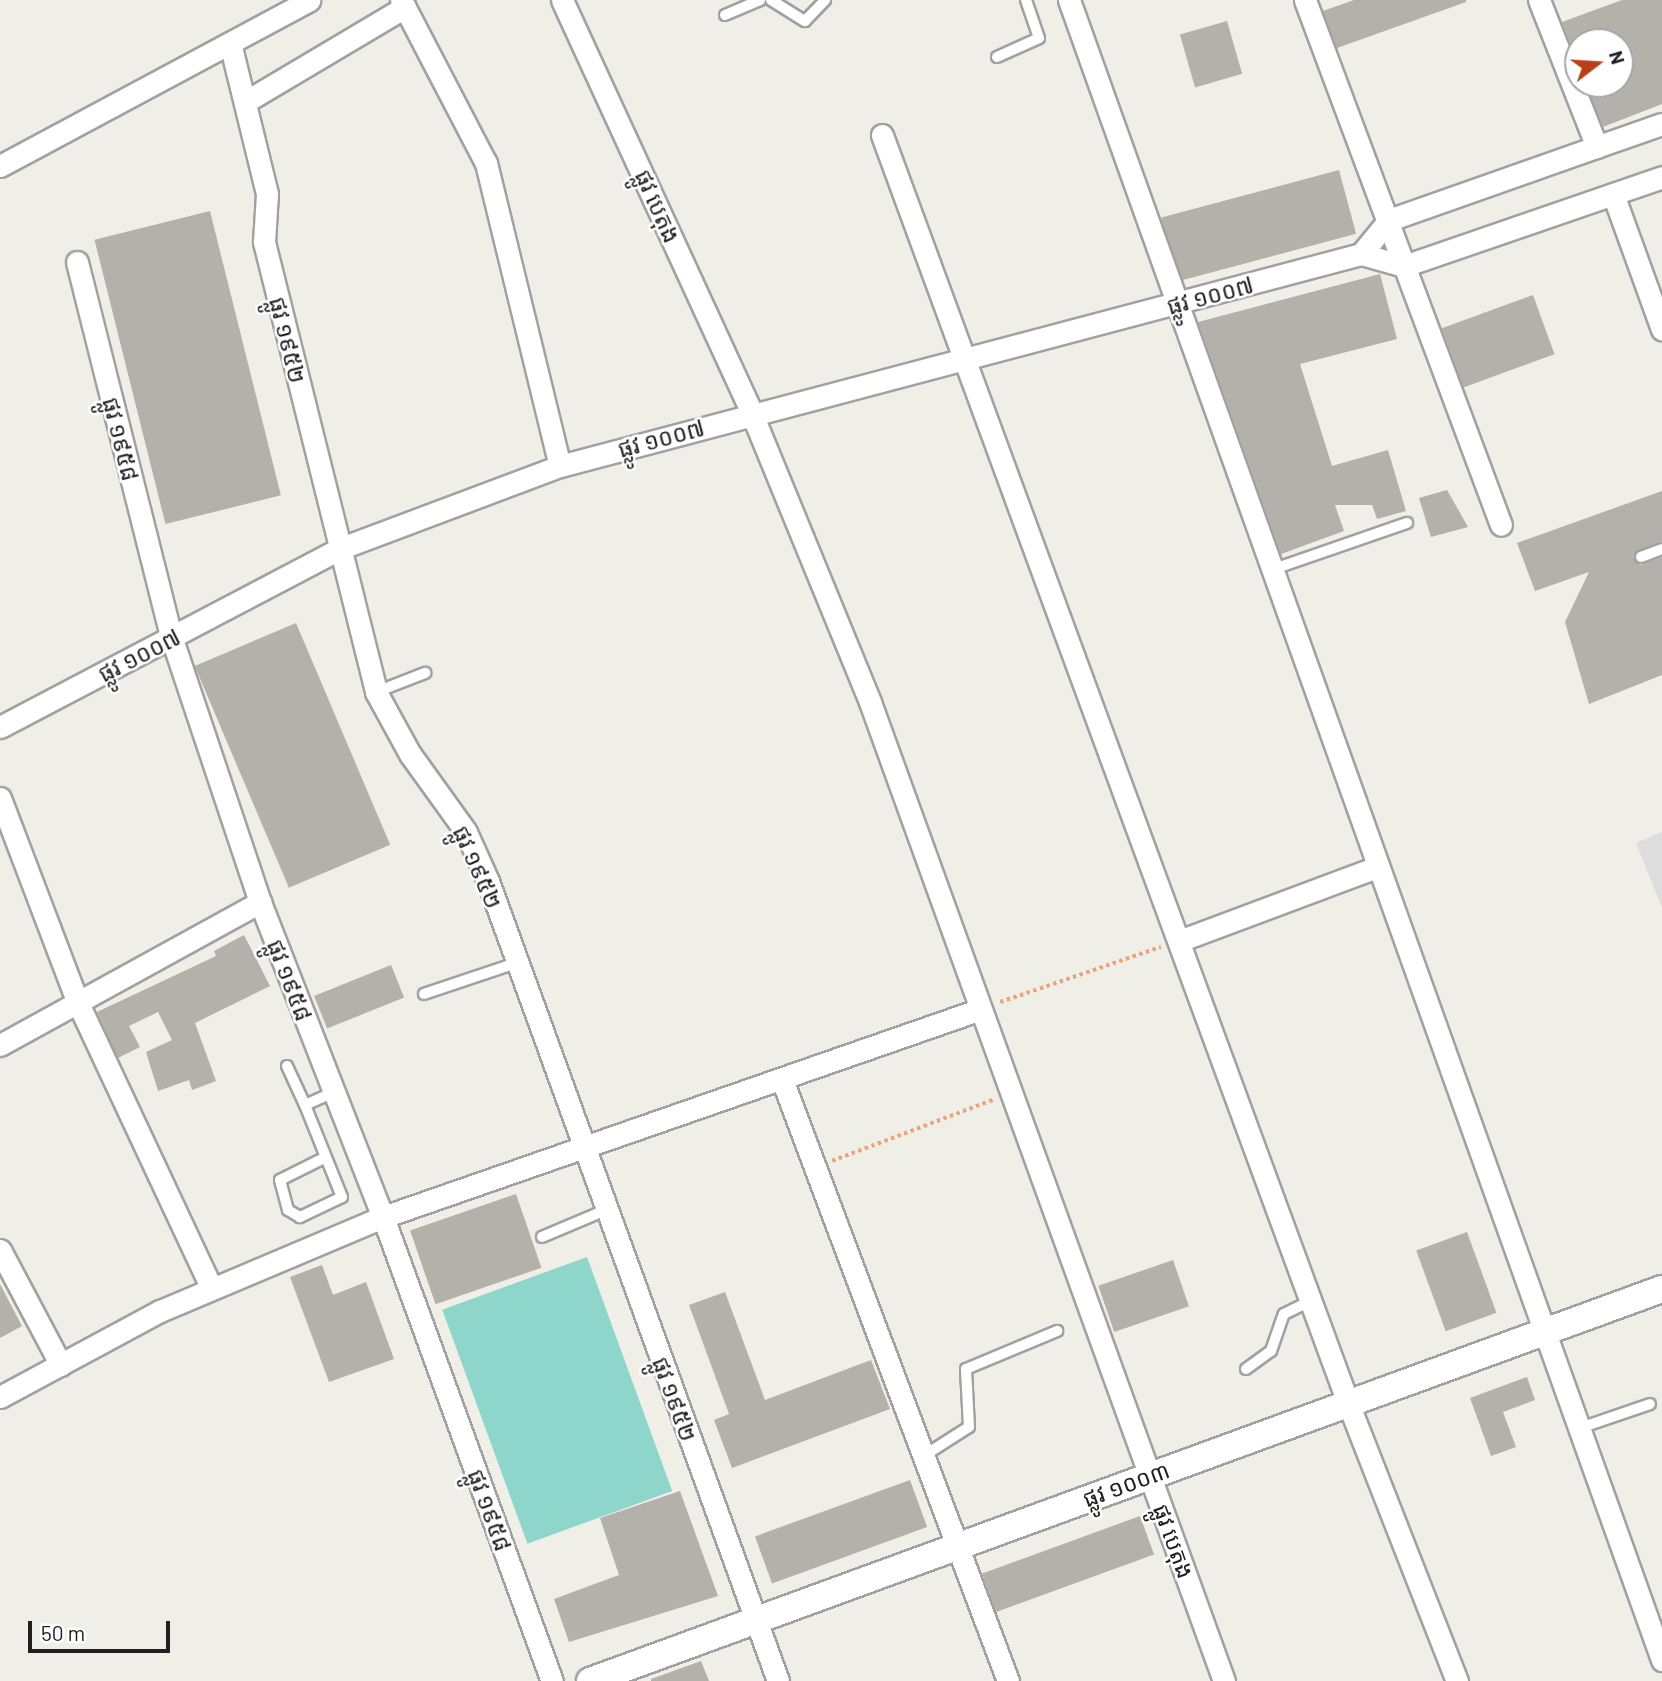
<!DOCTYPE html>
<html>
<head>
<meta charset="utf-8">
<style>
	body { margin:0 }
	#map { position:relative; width:1662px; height:1681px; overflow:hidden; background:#efeee7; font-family:Barlow,"Noto Sans Khmer",sans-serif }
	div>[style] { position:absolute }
	.residential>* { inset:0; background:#ddd }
	.pitch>* { inset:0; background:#8ed5cc; transform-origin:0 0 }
	.building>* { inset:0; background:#b4b1aa; transform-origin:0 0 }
	.path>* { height:3.5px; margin-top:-1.75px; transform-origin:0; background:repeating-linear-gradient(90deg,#eba47c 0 3.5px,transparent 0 7px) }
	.roads { filter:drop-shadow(2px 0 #a1a1a1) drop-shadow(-2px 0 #a1a1a1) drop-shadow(0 2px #a1a1a1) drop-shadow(0 -2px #a1a1a1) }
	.service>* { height:10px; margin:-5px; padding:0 5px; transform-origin:5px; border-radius:5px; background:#fff }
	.minor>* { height:21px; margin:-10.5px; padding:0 10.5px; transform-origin:10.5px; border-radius:10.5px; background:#fff }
	.tertiary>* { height:26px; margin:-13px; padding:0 13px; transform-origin:13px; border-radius:13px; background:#fff }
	span { translate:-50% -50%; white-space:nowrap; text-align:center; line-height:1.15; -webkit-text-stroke:5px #fff; paint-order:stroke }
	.street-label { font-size:23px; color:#202020 }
	.north { position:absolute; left:1564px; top:28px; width:70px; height:70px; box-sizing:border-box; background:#fff; border:2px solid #a6a6a6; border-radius:50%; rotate:73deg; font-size:19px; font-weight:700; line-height:28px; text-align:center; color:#202020 }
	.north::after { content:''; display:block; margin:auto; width:24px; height:32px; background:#b94016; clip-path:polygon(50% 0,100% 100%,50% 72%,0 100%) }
	.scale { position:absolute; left:28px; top:1621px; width:142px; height:32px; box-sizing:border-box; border:4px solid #202020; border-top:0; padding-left:9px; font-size:21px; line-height:24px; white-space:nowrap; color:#202020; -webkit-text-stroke:5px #fff; paint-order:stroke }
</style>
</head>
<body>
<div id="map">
	<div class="residential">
		<div style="clip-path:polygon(1662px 832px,1662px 908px,1636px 843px)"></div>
	</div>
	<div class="pitch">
		<div style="left:587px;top:1257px;width:249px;height:154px;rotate:70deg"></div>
	</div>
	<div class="building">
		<div style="clip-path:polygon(1354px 0,1466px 0,1466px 2px,1337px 48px,1323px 11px)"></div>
		<div style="clip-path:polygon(1622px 0,1662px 0,1662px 104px,1603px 127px,1586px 84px,1620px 84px,1620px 42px,1578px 42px,1578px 63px,1562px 22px)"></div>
		<div style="left:1227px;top:21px;width:55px;height:49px;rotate:74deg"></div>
		<div style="left:1339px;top:170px;width:66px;height:184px;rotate:75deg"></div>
		<div style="left:210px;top:211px;width:293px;height:119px;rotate:76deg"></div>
		<div style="clip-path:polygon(1380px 274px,1397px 339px,1300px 364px,1332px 466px,1388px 450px,1406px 511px,1377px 519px,1372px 505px,1335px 505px,1344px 531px,1281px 554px,1198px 322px)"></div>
		<div style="left:1533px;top:295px;width:63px;height:97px;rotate:70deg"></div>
		<div style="clip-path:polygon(1447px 490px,1468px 527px,1431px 537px,1419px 498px)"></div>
		<div style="clip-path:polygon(1662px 491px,1662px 541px,1633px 556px,1640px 565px,1662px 557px,1662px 675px,1589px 704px,1565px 622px,1589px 572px,1535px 591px,1517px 543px)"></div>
		<div style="left:296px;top:623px;width:241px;height:110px;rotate:67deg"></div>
		<div style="clip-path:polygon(244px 935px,270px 986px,195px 1023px,216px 1081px,192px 1090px,189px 1080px,158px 1091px,146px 1052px,172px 1040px,158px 1012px,129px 1026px,140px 1047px,118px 1058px,97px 1012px,216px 956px,214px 951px)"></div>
		<div style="left:391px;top:965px;width:35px;height:83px;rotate:68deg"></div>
		<div style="left:516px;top:1194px;width:78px;height:112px;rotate:71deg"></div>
		<div style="left:1467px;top:1232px;width:86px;height:54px;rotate:70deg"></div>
		<div style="left:1173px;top:1260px;width:49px;height:79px;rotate:71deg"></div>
		<div style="clip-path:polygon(322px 1265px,333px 1295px,366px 1282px,394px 1359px,329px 1382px,290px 1277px)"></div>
		<div style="clip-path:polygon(0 1284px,22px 1326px,0 1338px)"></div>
		<div style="clip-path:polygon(725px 1292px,765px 1400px,871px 1360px,890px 1409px,732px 1468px,714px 1420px,729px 1414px,689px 1305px)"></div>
		<div style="clip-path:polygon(1527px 1377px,1535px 1400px,1503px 1412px,1516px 1447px,1491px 1456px,1470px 1398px)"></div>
		<div style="left:910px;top:1480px;width:50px;height:165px;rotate:70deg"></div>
		<div style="clip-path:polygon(680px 1491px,718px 1596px,569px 1642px,554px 1599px,619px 1575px,600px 1518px)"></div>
		<div style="left:1140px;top:1516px;width:41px;height:168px;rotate:70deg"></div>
		<div style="clip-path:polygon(701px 1661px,709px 1681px,651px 1681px,651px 1679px)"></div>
	</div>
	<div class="path">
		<div style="left:1000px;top:1002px;width:170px;rotate:-18.9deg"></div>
		<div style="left:832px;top:1161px;width:174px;rotate:-20.8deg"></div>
	</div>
	<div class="roads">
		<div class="service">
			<div style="left:771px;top:0;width:40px;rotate:32deg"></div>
			<div style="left:805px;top:21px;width:29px;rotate:-46deg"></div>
			<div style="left:725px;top:15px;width:38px;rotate:-23deg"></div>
			<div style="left:997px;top:57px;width:46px;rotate:-24.3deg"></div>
			<div style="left:1039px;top:38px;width:40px;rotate:-108.9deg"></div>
			<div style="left:1641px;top:557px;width:22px;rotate:-21deg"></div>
			<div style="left:1271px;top:570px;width:144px;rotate:-19.1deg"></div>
			<div style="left:376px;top:692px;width:53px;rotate:-21.2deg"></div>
			<div style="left:424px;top:994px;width:97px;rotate:-18.6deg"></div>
			<div style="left:287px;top:1066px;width:43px;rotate:65.2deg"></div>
			<div style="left:305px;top:1105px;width:99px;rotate:68.1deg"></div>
			<div style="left:342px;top:1197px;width:47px;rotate:154.5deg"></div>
			<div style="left:300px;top:1217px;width:14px;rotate:-150deg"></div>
			<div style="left:288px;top:1210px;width:31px;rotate:-105deg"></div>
			<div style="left:280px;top:1180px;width:51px;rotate:-26.6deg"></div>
			<div style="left:305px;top:1105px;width:32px;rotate:-24deg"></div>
			<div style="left:542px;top:1237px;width:69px;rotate:-22.9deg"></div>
			<div style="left:1246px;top:1369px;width:31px;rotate:-36deg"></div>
			<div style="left:1271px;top:1351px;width:39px;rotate:-71deg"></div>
			<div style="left:1284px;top:1314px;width:30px;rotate:-26deg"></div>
			<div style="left:1577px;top:1429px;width:77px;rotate:-18.9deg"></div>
			<div style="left:925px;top:1455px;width:52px;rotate:-32.5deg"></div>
			<div style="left:969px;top:1427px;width:58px;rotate:-93deg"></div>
			<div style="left:966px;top:1369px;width:99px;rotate:-22.7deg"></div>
		</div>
		<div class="minor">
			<div style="left:401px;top:0;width:184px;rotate:62.5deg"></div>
			<div style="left:486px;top:163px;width:312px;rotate:76.3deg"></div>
			<div style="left:562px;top:0;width:456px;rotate:65.3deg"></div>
			<div style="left:752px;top:414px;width:311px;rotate:67.7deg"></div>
			<div style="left:870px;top:702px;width:1041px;rotate:70.12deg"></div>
			<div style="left:1069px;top:0;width:1763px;rotate:70.34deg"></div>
			<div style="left:1305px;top:0;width:560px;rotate:69.53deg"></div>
			<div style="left:1539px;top:0;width:158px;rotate:68.5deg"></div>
			<div style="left:231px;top:47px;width:151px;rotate:76.2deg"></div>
			<div style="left:267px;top:194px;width:48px;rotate:93.6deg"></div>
			<div style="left:264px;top:242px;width:464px;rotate:76deg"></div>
			<div style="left:376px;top:692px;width:71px;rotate:61.3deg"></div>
			<div style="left:410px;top:754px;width:96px;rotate:54.3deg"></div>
			<div style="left:466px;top:832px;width:54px;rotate:65.8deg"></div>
			<div style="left:488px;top:881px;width:851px;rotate:70.07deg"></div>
			<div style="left:245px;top:102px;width:186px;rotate:-30.7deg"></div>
			<div style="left:882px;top:135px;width:1351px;rotate:69.82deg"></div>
			<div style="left:1348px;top:1403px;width:299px;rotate:68.6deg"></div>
			<div style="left:0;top:166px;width:351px;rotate:-28.2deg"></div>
			<div style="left:1613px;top:194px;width:144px;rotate:70.1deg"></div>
			<div style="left:1361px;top:254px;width:44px;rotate:-50.5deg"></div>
			<div style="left:1389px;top:220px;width:289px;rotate:-19.4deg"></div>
			<div style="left:77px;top:262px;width:389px;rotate:75.9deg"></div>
			<div style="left:172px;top:639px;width:277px;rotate:71.5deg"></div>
			<div style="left:260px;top:902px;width:338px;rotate:68.7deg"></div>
			<div style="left:383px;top:1217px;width:494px;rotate:70deg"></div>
			<div style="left:0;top:727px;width:383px;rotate:-27.7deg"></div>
			<div style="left:339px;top:549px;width:236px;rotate:-20.6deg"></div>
			<div style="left:560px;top:466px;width:829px;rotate:-14.82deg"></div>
			<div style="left:1361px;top:254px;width:45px;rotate:15.6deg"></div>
			<div style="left:1404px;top:266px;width:273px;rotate:-19deg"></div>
			<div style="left:0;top:798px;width:219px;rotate:69.2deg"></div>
			<div style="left:78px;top:1003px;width:314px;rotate:64.9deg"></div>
			<div style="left:1179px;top:941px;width:211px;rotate:-20.5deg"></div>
			<div style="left:0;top:1045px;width:297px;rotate:-28.8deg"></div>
			<div style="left:783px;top:1082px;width:640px;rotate:69.41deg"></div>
			<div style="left:0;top:1250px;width:130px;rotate:62.1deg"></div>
			<div style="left:0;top:1397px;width:182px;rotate:-28.3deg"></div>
			<div style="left:160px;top:1311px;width:242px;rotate:-22.9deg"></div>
			<div style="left:383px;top:1217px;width:630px;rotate:-19.18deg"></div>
		</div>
		<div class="tertiary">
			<div style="left:590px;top:1681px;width:1141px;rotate:-20.09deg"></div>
		</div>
	</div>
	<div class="street-label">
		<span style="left:658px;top:206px;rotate:66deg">ផ្លូវ បេតុង</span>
		<span style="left:1210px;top:295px;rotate:-15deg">ផ្លូវ ១០០៧</span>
		<span style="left:288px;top:340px;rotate:76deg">ផ្លូវ ១៩៥២</span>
		<span style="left:661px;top:438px;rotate:-15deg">ផ្លូវ ១០០៧</span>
		<span style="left:121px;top:439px;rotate:76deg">ផ្លូវ ១៩៥៨</span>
		<span style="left:139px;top:655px;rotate:-27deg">ផ្លូវ ១០០៧</span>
		<span style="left:478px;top:867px;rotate:66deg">ផ្លូវ ១៩៥២</span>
		<span style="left:290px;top:980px;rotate:69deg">ផ្លូវ ១៩៥៨</span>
		<span style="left:675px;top:1399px;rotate:70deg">ផ្លូវ ១៩៥២</span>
		<span style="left:1126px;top:1484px;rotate:-20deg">ផ្លូវ ១០០៣</span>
		<span style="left:490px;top:1510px;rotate:70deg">ផ្លូវ ១៩៥៨</span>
		<span style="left:1174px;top:1541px;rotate:70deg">ផ្លូវ បេតុង</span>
	</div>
	<div class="north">N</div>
	<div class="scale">50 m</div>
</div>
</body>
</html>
